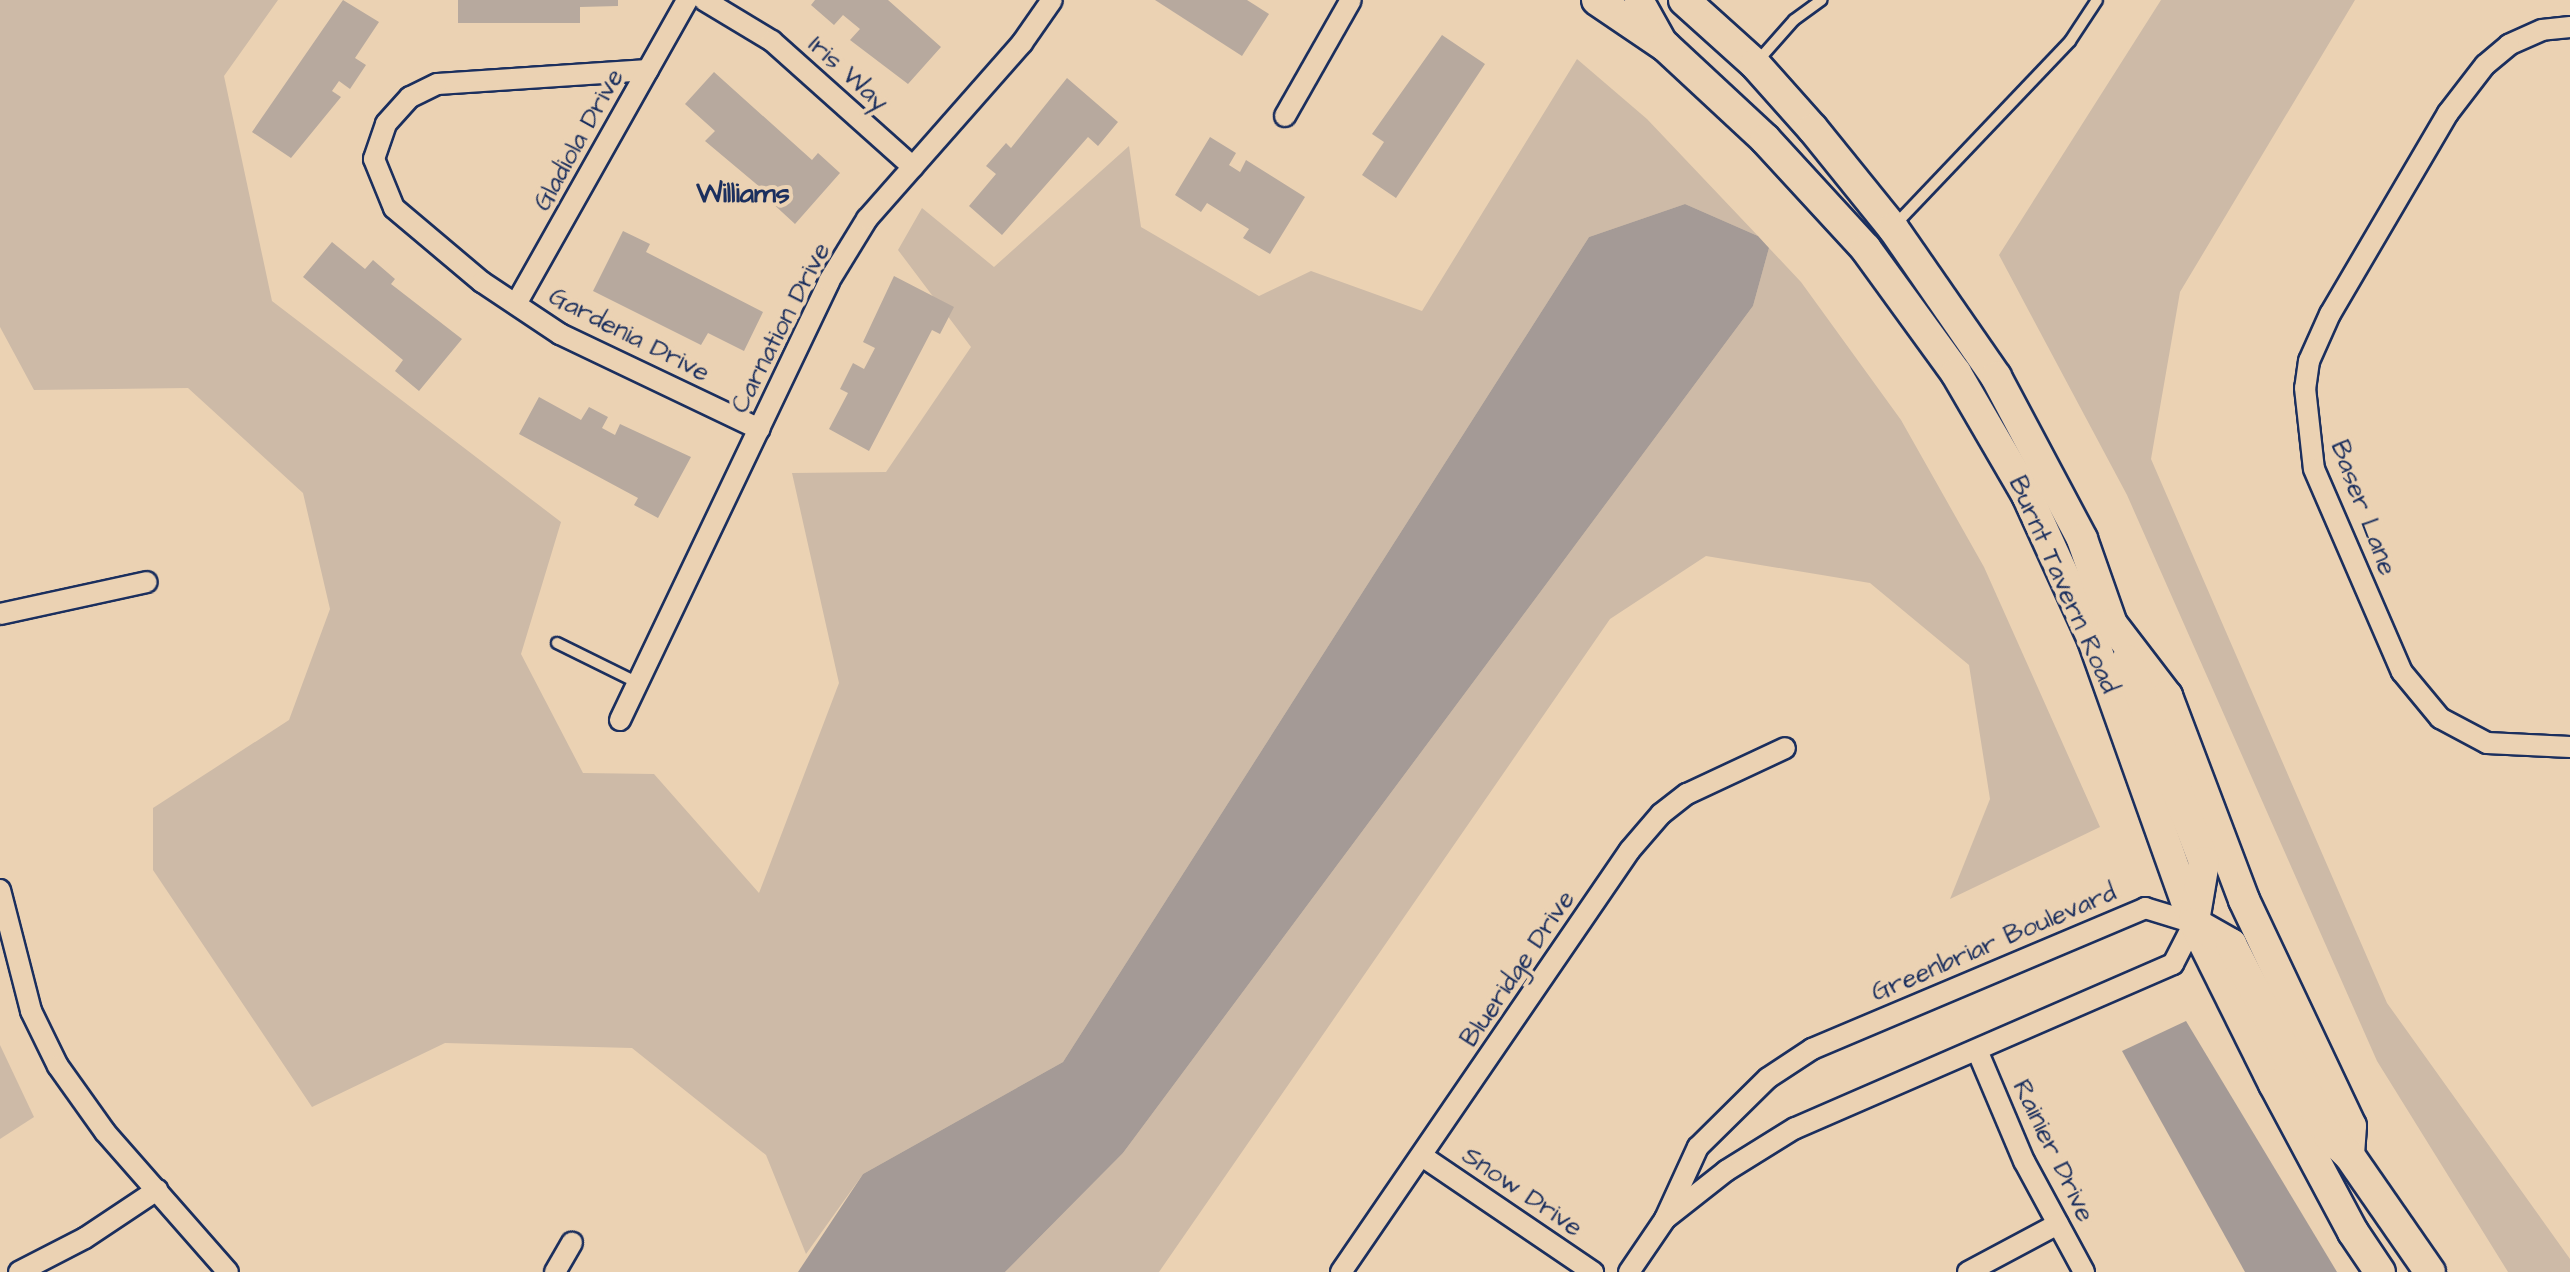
<!DOCTYPE html>
<html>
<head>
<meta charset="utf-8">
<style>
	body { margin:0 }
	#map { position:relative; width:2570px; height:1272px; overflow:hidden; background:#ebd2b3; font-family:"Architects Daughter",sans-serif }
	div>[style] { position:absolute }
	.green>* { inset:0; background:#cdbaa7 }
	.water>* { inset:0; background:#a49a96 }
	.building>* { inset:0; background:#b7a99e }
	.roads { filter:drop-shadow(2px 0 #1b2f5e) drop-shadow(-2px 0 #1b2f5e) drop-shadow(0 2px #1b2f5e) drop-shadow(0 -2px #1b2f5e) }
	.lane>* { height:10px; margin:-5px; padding:0 5px; transform-origin:5px; border-radius:5px; background:#ebd2b3 }
	.street>* { height:20px; margin:-10px; padding:0 10px; transform-origin:10px; border-radius:10px; background:#ebd2b3 }
	.secondary>* { height:28px; margin:-14px; padding:0 14px; transform-origin:14px; border-radius:14px; background:#ebd2b3 }
	.primary>* { height:30px; margin:-15px; padding:0 15px; transform-origin:15px; border-radius:15px; background:#ebd2b3 }
	span { translate:-50% -50%; white-space:nowrap; text-align:center; line-height:1.15; -webkit-text-stroke:8px #ebd2b3; paint-order:stroke }
	.street-label { font-size:26px; color:#1b2f5e }
	.neighbourhood-label { font-size:28px; color:#1b2f5e; font-weight:700 }
</style>
</head>
<body>
<div id="map">
	<div class="green">
		<div style="clip-path:polygon(0 0,278px 0,224px 76px,272px 301px,561px 522px,521px 654px,583px 773px,654px 774px,759px 893px,839px 683px,792px 473px,886px 472px,971px 347px,898px 250px,922px 208px,994px 267px,1129px 146px,1141px 227px,1259px 296px,1311px 271px,1422px 311px,1577px 59px,1647px 119px,1758px 236px,1685px 204px,1589px 237px,1063px 1062px,863px 1174px,806px 1254px,766px 1155px,632px 1048px,445px 1043px,312px 1107px,153px 870px,153px 808px,289px 720px,330px 609px,303px 493px,188px 388px,34px 390px,0 327px)"></div>
		<div style="clip-path:polygon(2161px 0,2355px 0,2180px 292px,2151px 459px,2387px 1003px,2570px 1259px,2570px 1272px,2508px 1272px,2377px 1061px,2127px 495px,1999px 255px)"></div>
		<div style="clip-path:polygon(1769px 248px,1801px 282px,1901px 420px,1984px 567px,2100px 827px,1950px 899px,1990px 799px,1969px 665px,1870px 583px,1706px 556px,1610px 619px,1159px 1272px,1005px 1272px,1123px 1153px,1753px 306px)"></div>
		<div style="clip-path:polygon(0 1045px,34px 1117px,0 1139px)"></div>
	</div>
	<div class="water">
		<div style="clip-path:polygon(1685px 204px,1758px 236px,1769px 248px,1753px 306px,1123px 1153px,1005px 1272px,798px 1272px,863px 1174px,1063px 1062px,1589px 237px)"></div>
		<div style="clip-path:polygon(2186px 1021px,2337px 1272px,2245px 1272px,2122px 1051px)"></div>
	</div>
	<div class="building">
		<div style="clip-path:polygon(343px 0,379px 22px,355px 58px,366px 65px,350px 89px,339px 81px,332px 91px,341px 97px,291px 158px,252px 132px)"></div>
		<div style="clip-path:polygon(458px 0,618px 0,618px 6px,580px 7px,580px 23px,458px 23px)"></div>
		<div style="clip-path:polygon(815px 0,888px 0,941px 47px,908px 84px,850px 40px,860px 29px,843px 15px,834px 25px,811px 5px)"></div>
		<div style="clip-path:polygon(1155px 0,1247px 0,1269px 14px,1242px 56px)"></div>
		<div style="clip-path:polygon(1442px 35px,1485px 64px,1396px 198px,1362px 175px,1384px 142px,1372px 134px)"></div>
		<div style="clip-path:polygon(714px 72px,812px 160px,818px 153px,840px 173px,795px 224px,770px 201px,773px 198px,705px 141px,715px 131px,685px 104px)"></div>
		<div style="clip-path:polygon(1067px 78px,1118px 122px,1098px 146px,1088px 137px,1002px 235px,969px 206px,996px 174px,986px 166px,1006px 143px,1011px 148px)"></div>
		<div style="clip-path:polygon(1210px 137px,1236px 153px,1229px 165px,1240px 172px,1246px 160px,1305px 197px,1270px 254px,1243px 238px,1249px 229px,1207px 203px,1201px 212px,1175px 195px)"></div>
		<div style="clip-path:polygon(623px 231px,650px 244px,646px 252px,763px 312px,744px 351px,708px 333px,701px 345px,593px 291px)"></div>
		<div style="clip-path:polygon(332px 242px,365px 269px,373px 260px,395px 279px,391px 284px,462px 339px,419px 391px,395px 371px,403px 360px,303px 277px)"></div>
		<div style="clip-path:polygon(894px 276px,954px 307px,940px 334px,932px 330px,869px 451px,829px 429px,848px 393px,840px 389px,853px 363px,864px 369px,875px 348px,863px 342px)"></div>
		<div style="clip-path:polygon(539px 397px,581px 420px,589px 407px,608px 417px,602px 428px,615px 435px,620px 424px,691px 457px,658px 518px,634px 505px,638px 498px,519px 434px)"></div>
	</div>
	<div class="roads">
		<div class="lane">
			<div style="left:1756px;top:63px;width:57px;rotate:-48.5deg"></div>
			<div style="left:1794px;top:20px;width:34px;rotate:-36deg"></div>
			<div style="left:1894px;top:226px;width:255px;rotate:-46.4deg"></div>
			<div style="left:2070px;top:41px;width:49px;rotate:-56.6deg"></div>
			<div style="left:557px;top:643px;width:90px;rotate:26.3deg"></div>
		</div>
		<div class="street">
			<div style="left:704px;top:0;width:79px;rotate:31.1deg"></div>
			<div style="left:772px;top:41px;width:189px;rotate:41.8deg"></div>
			<div style="left:2570px;top:27px;width:28px;rotate:174deg"></div>
			<div style="left:2542px;top:30px;width:36px;rotate:156deg"></div>
			<div style="left:2509px;top:45px;width:31px;rotate:140deg"></div>
			<div style="left:2485px;top:65px;width:61px;rotate:127.6deg"></div>
			<div style="left:2448px;top:113px;width:233px;rotate:120.4deg"></div>
			<div style="left:2330px;top:314px;width:51px;rotate:114.1deg"></div>
			<div style="left:2309px;top:361px;width:27px;rotate:98deg"></div>
			<div style="left:2305px;top:388px;width:81px;rotate:83.7deg"></div>
			<div style="left:2314px;top:469px;width:221px;rotate:66.6deg"></div>
			<div style="left:2402px;top:672px;width:60px;rotate:50.4deg"></div>
			<div style="left:2440px;top:718px;width:53px;rotate:28deg"></div>
			<div style="left:2487px;top:743px;width:83px;rotate:2.8deg"></div>
			<div style="left:648px;top:70px;width:211px;rotate:176.2deg"></div>
			<div style="left:437px;top:84px;width:30px;rotate:154deg"></div>
			<div style="left:410px;top:97px;width:36px;rotate:132deg"></div>
			<div style="left:386px;top:124px;width:37px;rotate:109deg"></div>
			<div style="left:374px;top:159px;width:53px;rotate:67.8deg"></div>
			<div style="left:394px;top:208px;width:115px;rotate:40.1deg"></div>
			<div style="left:482px;top:282px;width:94px;rotate:33.7deg"></div>
			<div style="left:560px;top:334px;width:221px;rotate:25.5deg"></div>
			<div style="left:1285px;top:116px;width:133px;rotate:-60.4deg"></div>
			<div style="left:516px;top:304px;width:349px;rotate:-60.6deg"></div>
			<div style="left:0;top:614px;width:150px;rotate:-12.3deg"></div>
			<div style="left:620px;top:720px;width:486px;rotate:-64.5deg"></div>
			<div style="left:829px;top:281px;width:73px;rotate:-58.5deg"></div>
			<div style="left:867px;top:219px;width:235px;rotate:-48.6deg"></div>
			<div style="left:1022px;top:43px;width:52px;rotate:-55.1deg"></div>
			<div style="left:0;top:890px;width:125px;rotate:75.6deg"></div>
			<div style="left:31px;top:1011px;width:61px;rotate:63.9deg"></div>
			<div style="left:58px;top:1066px;width:81px;rotate:54.5deg"></div>
			<div style="left:105px;top:1132px;width:186px;rotate:48.7deg"></div>
			<div style="left:1977px;top:1050px;width:121px;rotate:67.1deg"></div>
			<div style="left:2024px;top:1161px;width:126px;rotate:61.6deg"></div>
			<div style="left:1422px;top:1156px;width:207px;rotate:34.2deg"></div>
			<div style="left:19px;top:1272px;width:74px;rotate:-27.3deg"></div>
			<div style="left:85px;top:1238px;width:87px;rotate:-33.7deg"></div>
			<div style="left:555px;top:1272px;width:34px;rotate:-60deg"></div>
			<div style="left:1341px;top:1272px;width:511px;rotate:-55.6deg"></div>
			<div style="left:1630px;top:850px;width:48px;rotate:-49.3deg"></div>
			<div style="left:1661px;top:814px;width:33px;rotate:-38deg"></div>
			<div style="left:1687px;top:794px;width:108px;rotate:-25.1deg"></div>
			<div style="left:1629px;top:1272px;width:64px;rotate:-55.8deg"></div>
			<div style="left:1665px;top:1219px;width:79px;rotate:-65.4deg"></div>
			<div style="left:1698px;top:1147px;width:98px;rotate:-44.6deg"></div>
			<div style="left:1768px;top:1078px;width:53px;rotate:-33.4deg"></div>
			<div style="left:1812px;top:1049px;width:362px;rotate:-22.9deg"></div>
			<div style="left:2145px;top:908px;width:51px;rotate:17deg"></div>
			<div style="left:2194px;top:923px;width:46px;rotate:117.1deg"></div>
			<div style="left:2173px;top:964px;width:412px;rotate:156.5deg"></div>
			<div style="left:1795px;top:1128px;width:81px;rotate:148.1deg"></div>
			<div style="left:1726px;top:1171px;width:78px;rotate:141.8deg"></div>
			<div style="left:1968px;top:1272px;width:102px;rotate:-28.1deg"></div>
		</div>
		<div class="secondary">
			<div style="left:1639px;top:0;width:51px;rotate:60.9deg"></div>
		</div>
		<div class="primary">
			<div style="left:1597px;top:0;width:82px;rotate:34.1deg"></div>
			<div style="left:1665px;top:46px;width:137px;rotate:42.9deg"></div>
			<div style="left:1765px;top:139px;width:149px;rotate:47.4deg"></div>
			<div style="left:1866px;top:249px;width:153px;rotate:54deg"></div>
			<div style="left:1956px;top:373px;width:141px;rotate:59.8deg"></div>
			<div style="left:2027px;top:495px;width:159px;rotate:65.5deg"></div>
			<div style="left:2093px;top:640px;width:300px;rotate:70.4deg"></div>
			<div style="left:2194px;top:923px;width:180px;rotate:63.6deg"></div>
			<div style="left:2274px;top:1084px;width:168px;rotate:61.9deg"></div>
			<div style="left:2353px;top:1232px;width:48px;rotate:56deg"></div>
			<div style="left:1684px;top:0;width:96px;rotate:42deg"></div>
			<div style="left:1755px;top:64px;width:87px;rotate:48.3deg"></div>
			<div style="left:1813px;top:129px;width:127px;rotate:51.1deg"></div>
			<div style="left:1893px;top:228px;width:181px;rotate:55.3deg"></div>
			<div style="left:1996px;top:377px;width:183px;rotate:62deg"></div>
			<div style="left:2082px;top:539px;width:90px;rotate:70.6deg"></div>
			<div style="left:2112px;top:624px;width:91px;rotate:52.6deg"></div>
			<div style="left:2167px;top:696px;width:218px;rotate:69.3deg"></div>
			<div style="left:2244px;top:900px;width:250px;rotate:64.7deg"></div>
			<div style="left:2351px;top:1126px;width:29px;rotate:94deg"></div>
			<div style="left:2349px;top:1155px;width:142px;rotate:55.3deg"></div>
			<div style="left:2127px;top:660px;width:216px;rotate:69.1deg"></div>
			<div style="left:2204px;top:862px;width:60px;rotate:99.6deg"></div>
			<div style="left:2194px;top:923px;width:43px;rotate:29.6deg"></div>
			<div style="left:2231px;top:944px;width:216px;rotate:63deg"></div>
			<div style="left:2329px;top:1136px;width:28px;rotate:44deg"></div>
		</div>
	</div>
	<div class="street-label">
		<span style="left:848px;top:74px;rotate:42deg">Iris Way</span>
		<span style="left:579px;top:140px;rotate:-61deg">Gladiola Drive</span>
		<span style="left:781px;top:328px;rotate:-63deg">Carnation Drive</span>
		<span style="left:629px;top:335px;rotate:27deg">Gardenia Drive</span>
		<span style="left:2363px;top:508px;rotate:69deg">Baser Lane</span>
		<span style="left:2063px;top:585px;rotate:66deg">Burnt Tavern Road</span>
		<span style="left:1994px;top:943px;rotate:-23deg">Greenbriar Boulevard</span>
		<span style="left:1518px;top:969px;rotate:-56deg">Blueridge Drive</span>
		<span style="left:2053px;top:1151px;rotate:64deg">Rainier Drive</span>
		<span style="left:1522px;top:1192px;rotate:34deg">Snow Drive</span>
	</div>
	<div class="neighbourhood-label">
		<span style="left:743px;top:194px">Williams</span>
	</div>
</div>
</body>
</html>
